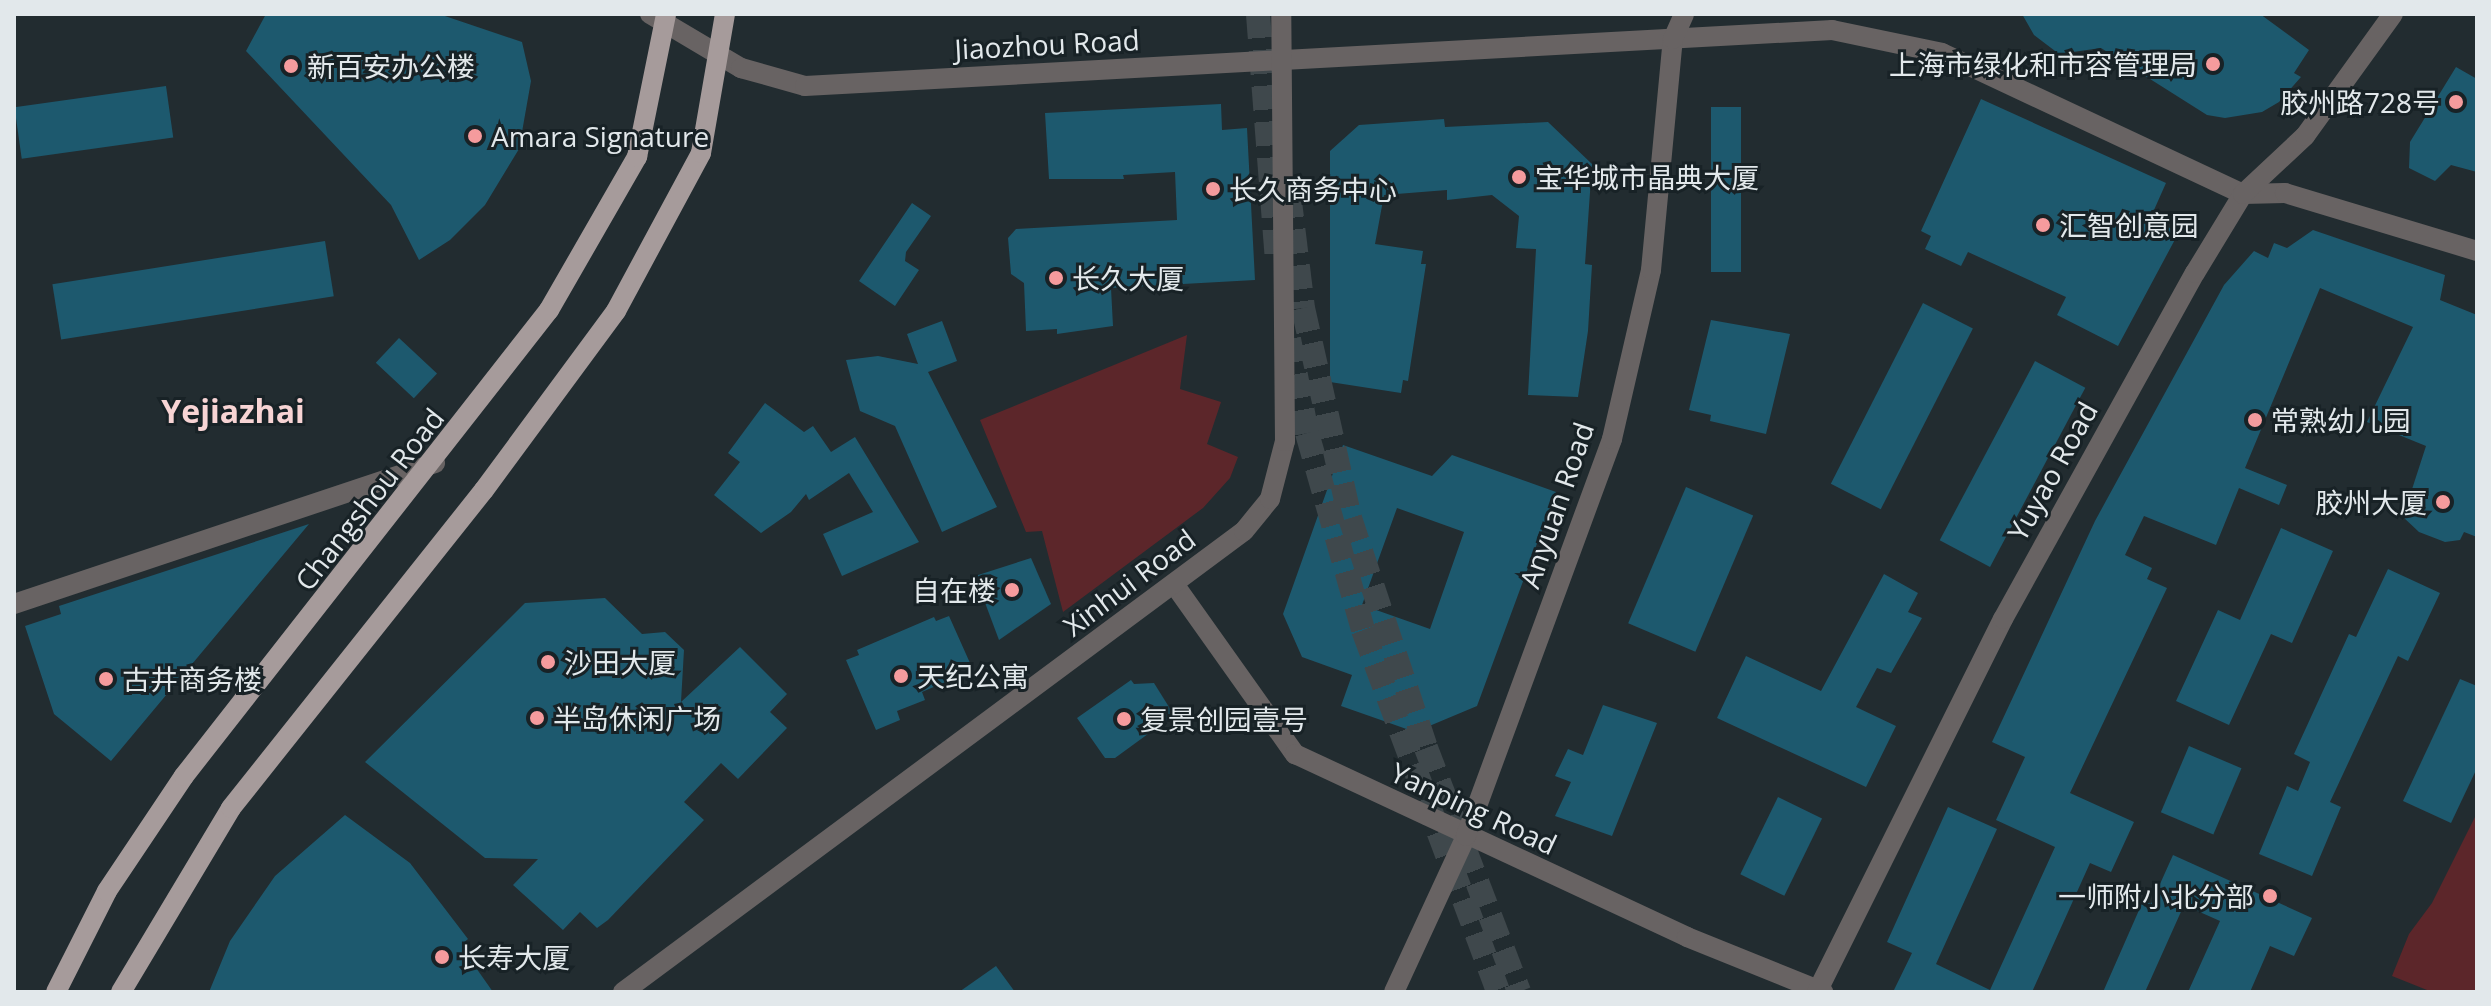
<!DOCTYPE html>
<html>
<head>
<meta charset="utf-8">
<style>
	body { margin:0 }
	#map { position:relative; width:2491px; height:1006px; overflow:hidden; background:#222c30; font-family:"Open Sans","Noto Sans SC",sans-serif }
	div>[style] { position:absolute }
	.green>* { inset:0; background:#5c262a }
	.building>* { inset:0; background:#1d596e; transform-origin:0 0 }
	.highway-tunnel>* { height:24px; margin-top:-12px; transform-origin:0; background:repeating-linear-gradient(90deg,#3f484c 0 24px,transparent 0 36px) }
	.minor>* { height:20px; margin:-10px; padding:0 10px; transform-origin:10px; border-radius:10px; background:#686363 }
	.major>* { height:20px; margin:-10px; padding:0 10px; transform-origin:10px; border-radius:10px; background:#a69b9b }
	.dots>* { width:22px; height:22px; translate:-50% -50%; box-sizing:border-box; border:4px solid #182226; border-radius:50% }
	span { translate:-50% -50%; white-space:nowrap; text-align:center; line-height:1.15; -webkit-text-stroke:6px #182226; paint-order:stroke }
	.street-label { font-size:28px; color:#e2e8eb }
	.poi-label { font-size:28px; color:#e2e8eb }
	.right { translate:-100% -50%; text-align:right }
	.left { translate:0 -50%; text-align:left }
	.quarter-label { font-size:32px; color:#f7d4d4; font-weight:700 }
	.frame { position:absolute; inset:0; border:16px solid #e2e8eb; pointer-events:none }
</style>
</head>
<body>
<div id="map">
	<div class="green">
		<div style="clip-path:polygon(1187px 335px,1180px 389px,1221px 402px,1207px 444px,1238px 457px,1230px 478px,1203px 508px,1063px 612px,1042px 531px,1026px 532px,980px 420px)"></div>
		<div style="clip-path:polygon(2477px 813px,2477px 992px,2432px 992px,2392px 976px,2409px 934px,2432px 903px)"></div>
	</div>
	<div class="building">
		<div style="clip-path:polygon(266px 14px,439px 14px,522px 42px,531px 81px,519px 149px,485px 205px,450px 240px,419px 260px,391px 205px,246px 51px)"></div>
		<div style="clip-path:polygon(2022px 14px,2260px 14px,2309px 50px,2294px 73px,2301px 77px,2279px 102px,2262px 112px,2225px 118px,2207px 115px,2101px 48px,2059px 54px,2034px 35px)"></div>
		<div style="clip-path:polygon(2456px 67px,2477px 79px,2477px 172px,2451px 165px,2435px 181px,2409px 168px,2410px 142px)"></div>
		<div style="left:166px;top:86px;width:52px;height:153px;rotate:82deg"></div>
		<div style="clip-path:polygon(1981px 99px,2166px 183px,2150px 219px,2179px 232px,2118px 346px,2057px 315px,2066px 297px,1968px 252px,1961px 266px,1925px 249px,1931px 236px,1921px 231px)"></div>
		<div style="clip-path:polygon(1221px 104px,1222px 130px,1247px 128px,1255px 280px,1111px 288px,1113px 326px,1057px 334px,1057px 329px,1026px 331px,1024px 283px,1011px 274px,1008px 238px,1016px 229px,1177px 220px,1175px 172px,1123px 175px,1124px 179px,1049px 179px,1045px 113px)"></div>
		<div style="left:1711px;top:107px;width:30px;height:165px"></div>
		<div style="clip-path:polygon(1444px 119px,1445px 127px,1548px 122px,1592px 164px,1585px 264px,1592px 265px,1588px 331px,1578px 397px,1528px 395px,1536px 249px,1516px 248px,1519px 216px,1492px 195px,1447px 200px,1447px 190px,1384px 195px,1375px 244px,1423px 251px,1421px 264px,1426px 264px,1408px 381px,1403px 380px,1401px 393px,1330px 382px,1330px 151px,1359px 125px)"></div>
		<div style="clip-path:polygon(912px 203px,931px 216px,906px 252px,905px 261px,919px 270px,895px 306px,859px 281px)"></div>
		<div style="clip-path:polygon(2313px 230px,2445px 275px,2440px 300px,2477px 315px,2477px 537px,2464px 532px,2460px 540px,2445px 542px,2419px 532px,2403px 517px,2426px 446px,2367px 422px,2413px 327px,2320px 288px,2245px 468px,2287px 485px,2279px 505px,2239px 488px,2216px 545px,2144px 516px,2125px 555px,2152px 568px,2147px 579px,2167px 588px,2070px 793px,2134px 822px,2111px 872px,2090px 863px,2032px 992px,1893px 992px,1912px 953px,1887px 942px,1948px 807px,1997px 829px,1936px 964px,1990px 990px,2055px 847px,1996px 820px,2025px 757px,1992px 742px,2095px 521px,2224px 285px,2254px 251px,2268px 258px,2274px 243px,2287px 248px)"></div>
		<div style="left:325px;top:241px;width:56px;height:276px;rotate:81deg"></div>
		<div style="left:1923px;top:303px;width:56px;height:203px;rotate:27deg"></div>
		<div style="clip-path:polygon(1711px 320px,1790px 334px,1766px 434px,1710px 421px,1711px 415px,1689px 410px)"></div>
		<div style="clip-path:polygon(942px 321px,957px 361px,928px 372px,997px 507px,942px 532px,895px 426px,860px 411px,846px 360px,878px 356px,918px 364px,907px 334px)"></div>
		<div style="left:399px;top:338px;width:52px;height:34px;rotate:43deg"></div>
		<div style="left:2035px;top:361px;width:57px;height:203px;rotate:28deg"></div>
		<div style="clip-path:polygon(765px 403px,804px 432px,813px 426px,831px 452px,855px 437px,919px 542px,842px 576px,823px 534px,873px 512px,849px 473px,809px 500px,806px 494px,791px 512px,761px 533px,714px 495px,740px 462px,728px 453px)"></div>
		<div style="clip-path:polygon(evenodd,1343px 445px,1432px 476px,1452px 455px,1556px 492px,1477px 706px,1415px 732px,1341px 706px,1352px 675px,1302px 657px,1283px 614px,1343px 445px,1397px 508px,1464px 532px,1430px 629px,1362px 605px,1397px 508px)"></div>
		<div style="left:1686px;top:487px;width:73px;height:148px;rotate:23deg"></div>
		<div style="clip-path:polygon(309px 524px,111px 761px,54px 714px,25px 626px,61px 614px,59px 606px)"></div>
		<div style="clip-path:polygon(2281px 528px,2333px 551px,2292px 643px,2271px 634px,2229px 725px,2176px 701px,2218px 610px,2240px 620px)"></div>
		<div style="clip-path:polygon(1031px 558px,1051px 604px,999px 640px,975px 576px)"></div>
		<div style="clip-path:polygon(2388px 569px,2440px 593px,2408px 661px,2398px 656px,2330px 802px,2341px 807px,2312px 876px,2259px 854px,2287px 786px,2298px 791px,2310px 762px,2294px 754px,2349px 634px,2356px 637px)"></div>
		<div style="clip-path:polygon(1884px 574px,1918px 593px,1908px 612px,1922px 618px,1891px 673px,1877px 668px,1856px 707px,1896px 726px,1866px 787px,1717px 718px,1746px 656px,1821px 691px)"></div>
		<div style="clip-path:polygon(605px 598px,642px 634px,665px 632px,684px 650px,681px 702px,740px 647px,787px 694px,770px 712px,787px 728px,738px 779px,721px 763px,684px 802px,704px 820px,608px 920px,597px 928px,580px 912px,563px 930px,513px 885px,538px 859px,485px 858px,365px 762px,525px 603px)"></div>
		<div style="clip-path:polygon(949px 616px,970px 663px,947px 673px,950px 680px,922px 692px,925px 700px,897px 711px,900px 720px,876px 730px,846px 660px,859px 655px,857px 650px,934px 617px,936px 621px)"></div>
		<div style="clip-path:polygon(2460px 679px,2477px 686px,2477px 768px,2451px 823px,2403px 801px)"></div>
		<div style="clip-path:polygon(1131px 680px,1134px 684px,1154px 683px,1174px 715px,1115px 758px,1105px 758px,1077px 718px)"></div>
		<div style="clip-path:polygon(1603px 705px,1657px 723px,1612px 836px,1555px 816px,1571px 782px,1555px 776px,1568px 749px,1583px 755px)"></div>
		<div style="left:2189px;top:746px;width:57px;height:72px;rotate:23deg"></div>
		<div style="left:1778px;top:797px;width:49px;height:86px;rotate:26deg"></div>
		<div style="clip-path:polygon(345px 815px,410px 863px,468px 939px,463px 943px,471px 953px,467px 955px,493px 992px,209px 992px,230px 941px,275px 876px)"></div>
		<div style="clip-path:polygon(2173px 855px,2312px 918px,2294px 956px,2270px 946px,2250px 992px,2188px 992px,2220px 921px,2184px 905px,2145px 992px,2103px 992px,2143px 901px,2151px 904px)"></div>
		<div style="clip-path:polygon(996px 966px,1015px 992px,959px 992px)"></div>
	</div>
	<div class="highway-tunnel">
		<div style="left:1258px;top:14px;width:246px;rotate:85.6deg"></div>
		<div style="left:1289px;top:194px;width:115px;rotate:83deg"></div>
		<div style="left:1303px;top:308px;width:215px;rotate:77.4deg"></div>
		<div style="left:1350px;top:518px;width:242px;rotate:71.7deg"></div>
		<div style="left:1426px;top:748px;width:261px;rotate:69.1deg"></div>
		<div style="left:1289px;top:339px;width:96px;rotate:79.2deg"></div>
		<div style="left:1307px;top:433px;width:205px;rotate:74.1deg"></div>
		<div style="left:1363px;top:630px;width:386px;rotate:69.5deg"></div>
	</div>
	<div class="minor">
		<div style="left:650px;top:14px;width:106px;rotate:30.7deg"></div>
		<div style="left:741px;top:68px;width:66px;rotate:15.7deg"></div>
		<div style="left:805px;top:86px;width:1029px;rotate:-3.12deg"></div>
		<div style="left:1832px;top:30px;width:112px;rotate:11.8deg"></div>
		<div style="left:1942px;top:53px;width:332px;rotate:25.1deg"></div>
		<div style="left:2243px;top:194px;width:42px;rotate:-1.4deg"></div>
		<div style="left:2285px;top:193px;width:201px;rotate:16.8deg"></div>
		<div style="left:1174px;top:584px;width:209px;rotate:54.6deg"></div>
		<div style="left:1295px;top:754px;width:433px;rotate:25deg"></div>
		<div style="left:1687px;top:937px;width:147px;rotate:22deg"></div>
		<div style="left:14px;top:604px;width:444px;rotate:-18.5deg"></div>
		<div style="left:623px;top:992px;width:773px;rotate:-36.59deg"></div>
		<div style="left:1244px;top:531px;width:41px;rotate:-50.9deg"></div>
		<div style="left:1270px;top:499px;width:60px;rotate:-75.5deg"></div>
		<div style="left:1285px;top:441px;width:427px;rotate:-90.5deg"></div>
		<div style="left:1394px;top:992px;width:172px;rotate:-65.2deg"></div>
		<div style="left:1466px;top:836px;width:423px;rotate:-69.8deg"></div>
		<div style="left:1612px;top:439px;width:173px;rotate:-77deg"></div>
		<div style="left:1651px;top:270px;width:232px;rotate:-84.6deg"></div>
		<div style="left:1673px;top:39px;width:27px;rotate:-66deg"></div>
		<div style="left:1817px;top:992px;width:417px;rotate:-63.5deg"></div>
		<div style="left:2003px;top:619px;width:396px;rotate:-61deg"></div>
		<div style="left:2195px;top:273px;width:92px;rotate:-58.7deg"></div>
		<div style="left:2243px;top:194px;width:85px;rotate:-43.1deg"></div>
		<div style="left:2305px;top:136px;width:150px;rotate:-54.2deg"></div>
	</div>
	<div class="major">
		<div style="left:56px;top:992px;width:113px;rotate:-63.2deg"></div>
		<div style="left:107px;top:891px;width:138px;rotate:-56.2deg"></div>
		<div style="left:184px;top:776px;width:592px;rotate:-51.93deg"></div>
		<div style="left:549px;top:310px;width:177px;rotate:-60.1deg"></div>
		<div style="left:637px;top:157px;width:146px;rotate:-78.5deg"></div>
		<div style="left:121px;top:992px;width:214px;rotate:-59.1deg"></div>
		<div style="left:231px;top:808px;width:406px;rotate:-51.5deg"></div>
		<div style="left:484px;top:490px;width:222px;rotate:-53.6deg"></div>
		<div style="left:616px;top:311px;width:179px;rotate:-61.7deg"></div>
		<div style="left:701px;top:153px;width:141px;rotate:-80.2deg"></div>
	</div>
	<div class="dots">
		<div style="left:2213px;top:64px;background:#f59b9d"></div>
		<div style="left:291px;top:66px;background:#f59b9d"></div>
		<div style="left:2456px;top:102px;background:#f59b9d"></div>
		<div style="left:475px;top:136px;background:#f59b9d"></div>
		<div style="left:1519px;top:177px;background:#f59b9d"></div>
		<div style="left:1213px;top:189px;background:#f59b9d"></div>
		<div style="left:2043px;top:225px;background:#f59b9d"></div>
		<div style="left:1056px;top:278px;background:#f59b9d"></div>
		<div style="left:2255px;top:420px;background:#f59b9d"></div>
		<div style="left:2443px;top:502px;background:#f59b9d"></div>
		<div style="left:1012px;top:590px;background:#f59b9d"></div>
		<div style="left:548px;top:662px;background:#f59b9d"></div>
		<div style="left:901px;top:676px;background:#f59b9d"></div>
		<div style="left:106px;top:679px;background:#f59b9d"></div>
		<div style="left:537px;top:718px;background:#f59b9d"></div>
		<div style="left:1124px;top:719px;background:#f59b9d"></div>
		<div style="left:2270px;top:896px;background:#f59b9d"></div>
		<div style="left:442px;top:957px;background:#f59b9d"></div>
	</div>
	<div class="street-label">
		<span style="left:1047px;top:44px;rotate:-3deg">Jiaozhou Road</span>
		<span style="left:2052px;top:471px;rotate:-61deg">Yuyao Road</span>
		<span style="left:369px;top:499px;rotate:-52deg">Changshou Road</span>
		<span style="left:1556px;top:505px;rotate:-71deg">Anyuan Road</span>
		<span style="left:1129px;top:582px;rotate:-37deg">Xinhui Road</span>
		<span style="left:1474px;top:808px;rotate:25deg">Yanping Road</span>
	</div>
	<div class="poi-label">
		<span class="right" style="left:2197px;top:64px">上海市绿化和市容管理局</span>
		<span class="left" style="left:307px;top:66px">新百安办公楼</span>
		<span class="right" style="left:2440px;top:102px">胶州路728号</span>
		<span class="left" style="left:491px;top:136px">Amara Signature</span>
		<span class="left" style="left:1535px;top:177px">宝华城市晶典大厦</span>
		<span class="left" style="left:1229px;top:189px">长久商务中心</span>
		<span class="left" style="left:2059px;top:225px">汇智创意园</span>
		<span class="left" style="left:1072px;top:278px">长久大厦</span>
		<span class="left" style="left:2271px;top:420px">常熟幼儿园</span>
		<span class="right" style="left:2427px;top:502px">胶州大厦</span>
		<span class="right" style="left:996px;top:590px">自在楼</span>
		<span class="left" style="left:564px;top:662px">沙田大厦</span>
		<span class="left" style="left:917px;top:676px">天纪公寓</span>
		<span class="left" style="left:122px;top:679px">古井商务楼</span>
		<span class="left" style="left:553px;top:718px">半岛休闲广场</span>
		<span class="left" style="left:1140px;top:719px">复景创园壹号</span>
		<span class="right" style="left:2254px;top:896px">一师附小北分部</span>
		<span class="left" style="left:458px;top:957px">长寿大厦</span>
	</div>
	<div class="quarter-label">
		<span style="left:233px;top:411px">Yejiazhai</span>
	</div>
	<div class="frame"></div>
</div>
</body>
</html>
